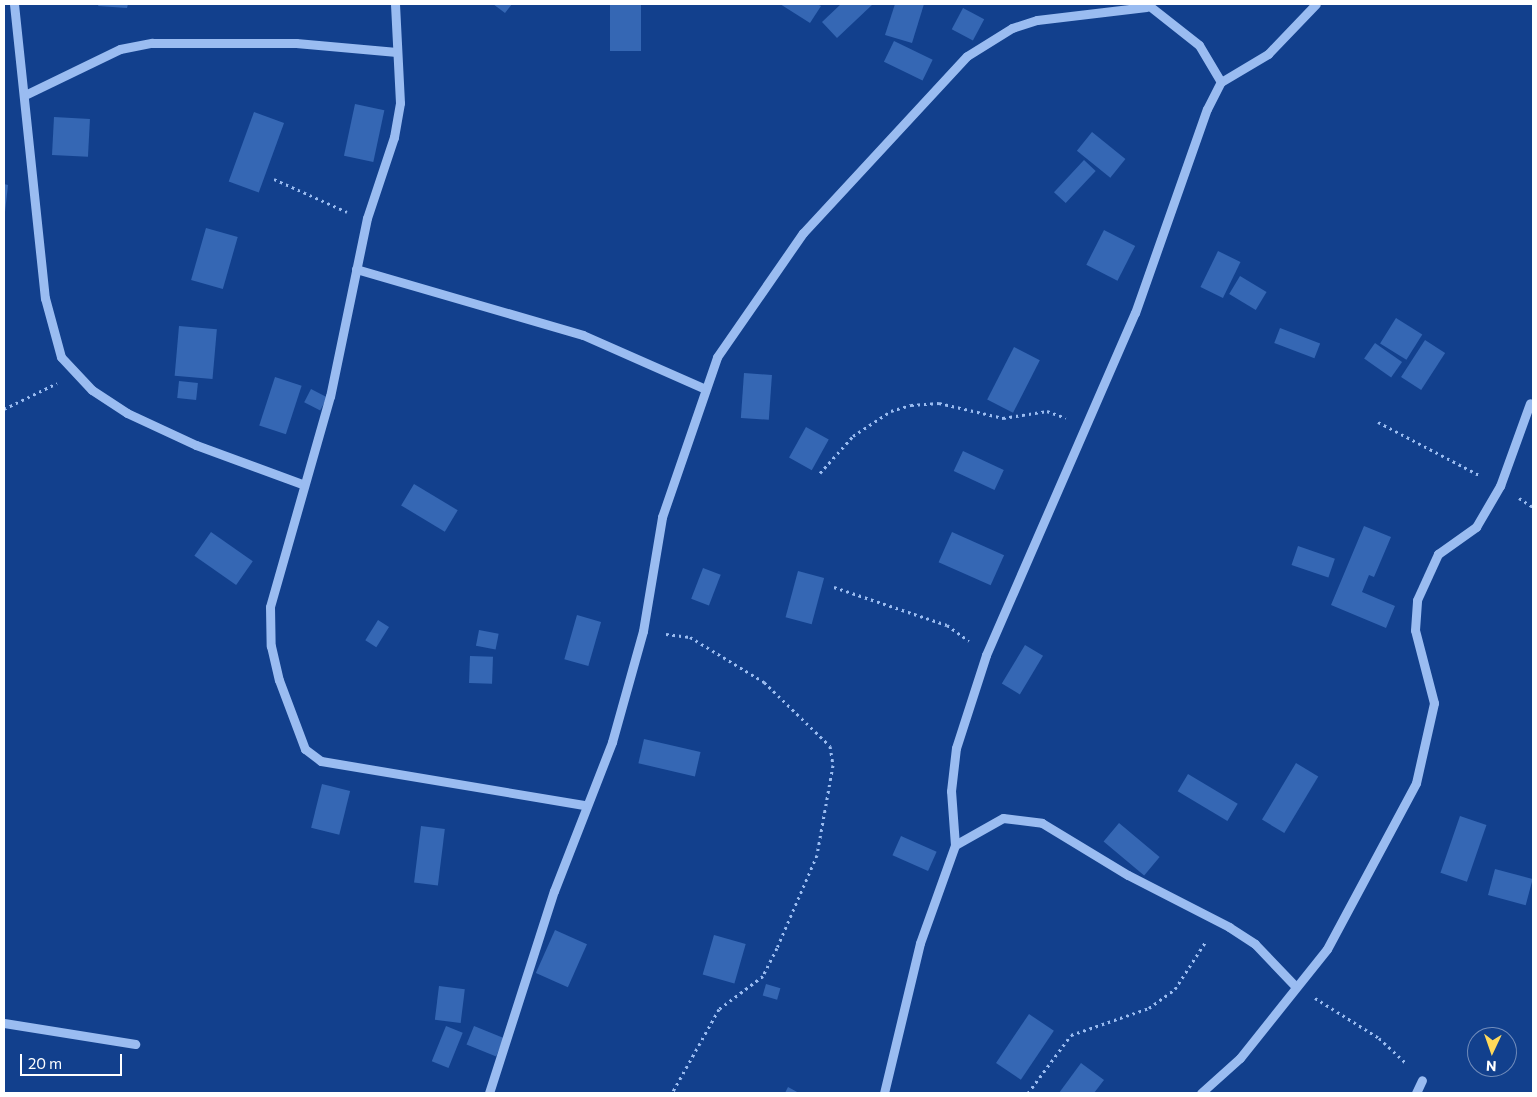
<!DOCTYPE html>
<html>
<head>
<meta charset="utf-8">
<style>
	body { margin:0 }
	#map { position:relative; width:1537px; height:1097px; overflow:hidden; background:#12408d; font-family:Commissioner,sans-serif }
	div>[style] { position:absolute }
	.building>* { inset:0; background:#3567b4; transform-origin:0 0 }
	.path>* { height:3px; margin-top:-1.5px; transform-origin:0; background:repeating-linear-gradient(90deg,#9abcf1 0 2.5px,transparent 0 6.5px) }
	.minor>* { height:9px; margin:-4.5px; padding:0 4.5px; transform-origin:4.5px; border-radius:4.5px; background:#9abcf1 }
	span { translate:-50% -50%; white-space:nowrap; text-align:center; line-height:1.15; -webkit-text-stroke:4.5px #12408d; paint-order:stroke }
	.frame { position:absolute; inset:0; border:5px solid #fff; pointer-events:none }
	.north { position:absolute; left:1467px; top:1027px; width:50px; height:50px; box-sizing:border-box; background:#12408d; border:1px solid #718cbb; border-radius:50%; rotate:183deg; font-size:14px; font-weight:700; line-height:20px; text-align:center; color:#fff }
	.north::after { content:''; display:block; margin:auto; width:18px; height:22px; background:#ffd95a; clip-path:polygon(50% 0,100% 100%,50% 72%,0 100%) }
	.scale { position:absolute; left:20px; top:1054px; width:102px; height:22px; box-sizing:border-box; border:2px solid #fff; border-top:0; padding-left:6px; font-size:15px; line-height:18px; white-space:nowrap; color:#fff; -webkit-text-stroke:4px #12408d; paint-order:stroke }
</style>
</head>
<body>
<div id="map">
	<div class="building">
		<div style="clip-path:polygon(99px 4px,128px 4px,127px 8px,98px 6px)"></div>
		<div style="clip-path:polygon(493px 4px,512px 4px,505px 13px)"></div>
		<div style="left:610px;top:4px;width:31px;height:47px"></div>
		<div style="clip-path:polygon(780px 4px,817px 4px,821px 6px,810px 23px)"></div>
		<div style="clip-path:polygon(841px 4px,873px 4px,837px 38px,822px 22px)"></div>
		<div style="clip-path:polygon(895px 4px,924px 4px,912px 43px,885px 35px)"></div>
		<div style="left:963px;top:8px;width:24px;height:24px;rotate:28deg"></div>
		<div style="left:894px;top:41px;width:43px;height:23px;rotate:26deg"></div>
		<div style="left:355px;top:104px;width:30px;height:53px;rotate:12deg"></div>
		<div style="left:254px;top:112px;width:32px;height:74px;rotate:20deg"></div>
		<div style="left:54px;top:117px;width:36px;height:38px;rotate:3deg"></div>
		<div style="left:1092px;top:132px;width:43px;height:24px;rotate:39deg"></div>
		<div style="left:1084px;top:160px;width:16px;height:44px;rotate:43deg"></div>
		<div style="clip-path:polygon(4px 184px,8px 185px,5px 212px,4px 212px)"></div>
		<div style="left:206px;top:228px;width:33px;height:54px;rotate:16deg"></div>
		<div style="left:1104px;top:230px;width:35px;height:39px;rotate:27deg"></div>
		<div style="left:1218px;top:251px;width:25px;height:40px;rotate:26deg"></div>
		<div style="left:1240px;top:276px;width:31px;height:21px;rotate:31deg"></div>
		<div style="left:1396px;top:318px;width:31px;height:30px;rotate:32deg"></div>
		<div style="left:179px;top:326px;width:38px;height:50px;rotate:5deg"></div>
		<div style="left:1280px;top:328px;width:43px;height:16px;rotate:21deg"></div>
		<div style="left:1425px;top:340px;width:24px;height:44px;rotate:33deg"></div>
		<div style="left:1375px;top:343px;width:33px;height:19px;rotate:35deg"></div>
		<div style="left:1014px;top:347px;width:29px;height:59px;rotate:27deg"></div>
		<div style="left:744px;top:373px;width:28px;height:45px;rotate:4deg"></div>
		<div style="left:275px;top:377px;width:28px;height:51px;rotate:18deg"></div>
		<div style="left:179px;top:381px;width:19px;height:17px;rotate:6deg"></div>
		<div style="left:311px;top:389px;width:18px;height:15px;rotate:27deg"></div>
		<div style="left:806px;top:427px;width:26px;height:35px;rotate:29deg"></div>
		<div style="left:963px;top:451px;width:45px;height:22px;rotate:25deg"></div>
		<div style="left:414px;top:484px;width:51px;height:25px;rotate:31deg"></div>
		<div style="clip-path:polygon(1364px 526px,1391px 537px,1374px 577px,1369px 575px,1362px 592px,1395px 606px,1386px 628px,1331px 605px)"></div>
		<div style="left:211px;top:532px;width:51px;height:29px;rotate:35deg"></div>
		<div style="left:952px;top:532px;width:57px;height:33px;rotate:24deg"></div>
		<div style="left:1298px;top:546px;width:39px;height:20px;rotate:19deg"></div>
		<div style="left:703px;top:568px;width:19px;height:33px;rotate:21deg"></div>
		<div style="left:798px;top:571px;width:27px;height:48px;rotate:15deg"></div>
		<div style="left:577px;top:615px;width:25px;height:46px;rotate:16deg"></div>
		<div style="left:378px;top:620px;width:13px;height:24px;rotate:32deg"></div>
		<div style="left:479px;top:630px;width:20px;height:16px;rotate:11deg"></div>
		<div style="left:1025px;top:645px;width:21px;height:45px;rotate:31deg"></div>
		<div style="left:470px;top:656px;width:23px;height:27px;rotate:2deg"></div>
		<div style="left:644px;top:739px;width:58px;height:25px;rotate:13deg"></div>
		<div style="left:1296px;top:763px;width:26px;height:66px;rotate:31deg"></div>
		<div style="left:1188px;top:774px;width:58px;height:20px;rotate:31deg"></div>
		<div style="left:322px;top:784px;width:29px;height:45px;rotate:14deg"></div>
		<div style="left:1460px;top:816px;width:28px;height:60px;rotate:19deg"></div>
		<div style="left:1119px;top:823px;width:53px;height:24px;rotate:40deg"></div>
		<div style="left:421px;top:826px;width:24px;height:57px;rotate:7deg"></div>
		<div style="left:901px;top:836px;width:39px;height:21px;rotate:24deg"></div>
		<div style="left:1495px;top:869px;width:39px;height:27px;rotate:15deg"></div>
		<div style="left:555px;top:930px;width:35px;height:47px;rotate:24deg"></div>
		<div style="left:714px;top:935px;width:33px;height:41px;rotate:16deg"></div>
		<div style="left:766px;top:984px;width:15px;height:12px;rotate:16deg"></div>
		<div style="left:439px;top:986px;width:26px;height:34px;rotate:7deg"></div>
		<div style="left:1029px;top:1014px;width:30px;height:59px;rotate:34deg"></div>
		<div style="left:446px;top:1026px;width:18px;height:38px;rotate:22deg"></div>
		<div style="left:474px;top:1026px;width:32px;height:20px;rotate:22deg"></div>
		<div style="clip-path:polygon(1081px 1063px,1104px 1080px,1094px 1093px,1059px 1093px)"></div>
		<div style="clip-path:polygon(788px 1087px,799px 1093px,785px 1093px)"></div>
	</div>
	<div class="path">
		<div style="left:274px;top:179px;width:80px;rotate:24.3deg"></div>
		<div style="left:4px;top:409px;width:59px;rotate:-26.1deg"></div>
		<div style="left:1378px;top:422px;width:116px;rotate:27.7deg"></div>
		<div style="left:820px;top:473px;width:50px;rotate:-48.3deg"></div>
		<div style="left:853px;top:436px;width:45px;rotate:-33.3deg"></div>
		<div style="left:891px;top:411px;width:21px;rotate:-17deg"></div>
		<div style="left:911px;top:405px;width:28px;rotate:-4deg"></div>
		<div style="left:939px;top:403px;width:66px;rotate:13.2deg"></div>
		<div style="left:1003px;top:418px;width:45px;rotate:-9deg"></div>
		<div style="left:1047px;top:411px;width:20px;rotate:20deg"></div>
		<div style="left:1519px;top:498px;width:17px;rotate:33deg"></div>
		<div style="left:834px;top:587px;width:119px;rotate:18.6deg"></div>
		<div style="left:947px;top:625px;width:27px;rotate:36deg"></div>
		<div style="left:666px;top:634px;width:24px;rotate:7deg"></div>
		<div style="left:690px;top:637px;width:87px;rotate:31.3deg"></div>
		<div style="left:764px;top:682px;width:92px;rotate:44.1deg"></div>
		<div style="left:830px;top:746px;width:19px;rotate:81deg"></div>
		<div style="left:833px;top:765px;width:91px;rotate:100.1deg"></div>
		<div style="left:817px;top:855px;width:101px;rotate:113.3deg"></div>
		<div style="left:777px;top:948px;width:31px;rotate:117deg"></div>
		<div style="left:763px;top:976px;width:55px;rotate:143.1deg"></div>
		<div style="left:719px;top:1009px;width:96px;rotate:119.2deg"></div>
		<div style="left:1315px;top:998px;width:75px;rotate:32deg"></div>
		<div style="left:1379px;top:1038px;width:38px;rotate:43deg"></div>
		<div style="left:1028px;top:1093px;width:72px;rotate:-53.4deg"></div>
		<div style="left:1071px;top:1035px;width:83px;rotate:-19.1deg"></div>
		<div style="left:1149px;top:1008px;width:32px;rotate:-36deg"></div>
		<div style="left:1175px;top:989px;width:57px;rotate:-57.1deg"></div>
	</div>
	<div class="minor">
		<div style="left:14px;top:4px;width:296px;rotate:84deg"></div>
		<div style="left:45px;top:298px;width:61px;rotate:74.8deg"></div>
		<div style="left:61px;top:357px;width:45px;rotate:46.8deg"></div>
		<div style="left:92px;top:390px;width:42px;rotate:33.3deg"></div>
		<div style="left:127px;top:413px;width:76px;rotate:24.9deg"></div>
		<div style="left:196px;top:445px;width:113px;rotate:20.2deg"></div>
		<div style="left:395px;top:4px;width:99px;rotate:87.1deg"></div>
		<div style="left:400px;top:103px;width:35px;rotate:100deg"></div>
		<div style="left:394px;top:137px;width:85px;rotate:108.4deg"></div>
		<div style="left:367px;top:218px;width:182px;rotate:101.7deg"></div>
		<div style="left:330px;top:396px;width:219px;rotate:105.9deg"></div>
		<div style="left:270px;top:607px;width:39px;rotate:89deg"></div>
		<div style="left:271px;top:646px;width:35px;rotate:77deg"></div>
		<div style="left:279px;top:680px;width:74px;rotate:69.4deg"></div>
		<div style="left:305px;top:749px;width:20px;rotate:37deg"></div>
		<div style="left:321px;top:761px;width:268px;rotate:9.5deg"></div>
		<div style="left:1147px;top:4px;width:66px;rotate:38.3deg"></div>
		<div style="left:1199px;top:45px;width:43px;rotate:59.3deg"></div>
		<div style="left:27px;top:94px;width:103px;rotate:-25.8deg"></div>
		<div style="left:120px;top:49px;width:33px;rotate:-11deg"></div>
		<div style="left:152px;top:43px;width:144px"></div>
		<div style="left:296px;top:43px;width:101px;rotate:5.1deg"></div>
		<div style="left:356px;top:269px;width:236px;rotate:16.2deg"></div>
		<div style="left:583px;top:335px;width:131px;rotate:23.8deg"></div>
		<div style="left:955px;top:845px;width:55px;rotate:-29.4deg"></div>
		<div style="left:1003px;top:818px;width:39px;rotate:7deg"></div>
		<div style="left:1042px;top:823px;width:100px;rotate:31.2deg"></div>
		<div style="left:1128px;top:875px;width:114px;rotate:27.2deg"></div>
		<div style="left:1229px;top:927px;width:31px;rotate:33deg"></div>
		<div style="left:1255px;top:944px;width:59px;rotate:46.4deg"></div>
		<div style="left:4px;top:1023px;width:133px;rotate:9.1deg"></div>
		<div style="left:489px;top:1093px;width:212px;rotate:-72.2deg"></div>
		<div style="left:554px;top:891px;width:160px;rotate:-68.7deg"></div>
		<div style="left:612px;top:742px;width:115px;rotate:-74.4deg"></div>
		<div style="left:643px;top:631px;width:116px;rotate:-80.5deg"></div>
		<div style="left:662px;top:517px;width:169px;rotate:-71deg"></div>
		<div style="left:717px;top:357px;width:151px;rotate:-55.3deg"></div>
		<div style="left:803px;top:233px;width:241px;rotate:-47.2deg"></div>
		<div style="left:967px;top:56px;width:53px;rotate:-31.9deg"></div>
		<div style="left:1012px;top:28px;width:26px;rotate:-18deg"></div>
		<div style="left:1037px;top:20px;width:110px;rotate:-6.8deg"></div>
		<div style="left:884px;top:1093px;width:154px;rotate:-76.5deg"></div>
		<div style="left:920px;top:943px;width:104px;rotate:-70.3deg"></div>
		<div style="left:955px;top:845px;width:54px;rotate:-94.2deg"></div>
		<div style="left:951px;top:791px;width:43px;rotate:-83.4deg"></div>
		<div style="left:956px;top:748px;width:98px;rotate:-72.1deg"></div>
		<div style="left:986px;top:655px;width:373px;rotate:-66.5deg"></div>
		<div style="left:1135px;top:313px;width:216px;rotate:-70.6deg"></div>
		<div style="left:1207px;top:109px;width:30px;rotate:-63deg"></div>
		<div style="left:1221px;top:82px;width:55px;rotate:-30.8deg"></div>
		<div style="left:1268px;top:54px;width:69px;rotate:-46.2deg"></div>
		<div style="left:1201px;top:1093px;width:52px;rotate:-41.9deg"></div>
		<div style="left:1240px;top:1058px;width:139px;rotate:-51.4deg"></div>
		<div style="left:1327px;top:949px;width:188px;rotate:-61.8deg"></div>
		<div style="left:1416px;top:783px;width:82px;rotate:-77.3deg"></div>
		<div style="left:1434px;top:703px;width:75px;rotate:-104.6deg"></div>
		<div style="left:1415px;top:630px;width:30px;rotate:-86deg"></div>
		<div style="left:1417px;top:600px;width:51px;rotate:-65.5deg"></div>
		<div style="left:1438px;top:554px;width:47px;rotate:-35.4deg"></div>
		<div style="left:1476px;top:527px;width:48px;rotate:-59.7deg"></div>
		<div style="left:1500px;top:486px;width:88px;rotate:-70.1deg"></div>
		<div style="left:1416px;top:1093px;width:14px;rotate:-65deg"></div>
	</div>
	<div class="frame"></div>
	<div class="north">N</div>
	<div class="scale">20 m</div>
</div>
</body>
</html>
